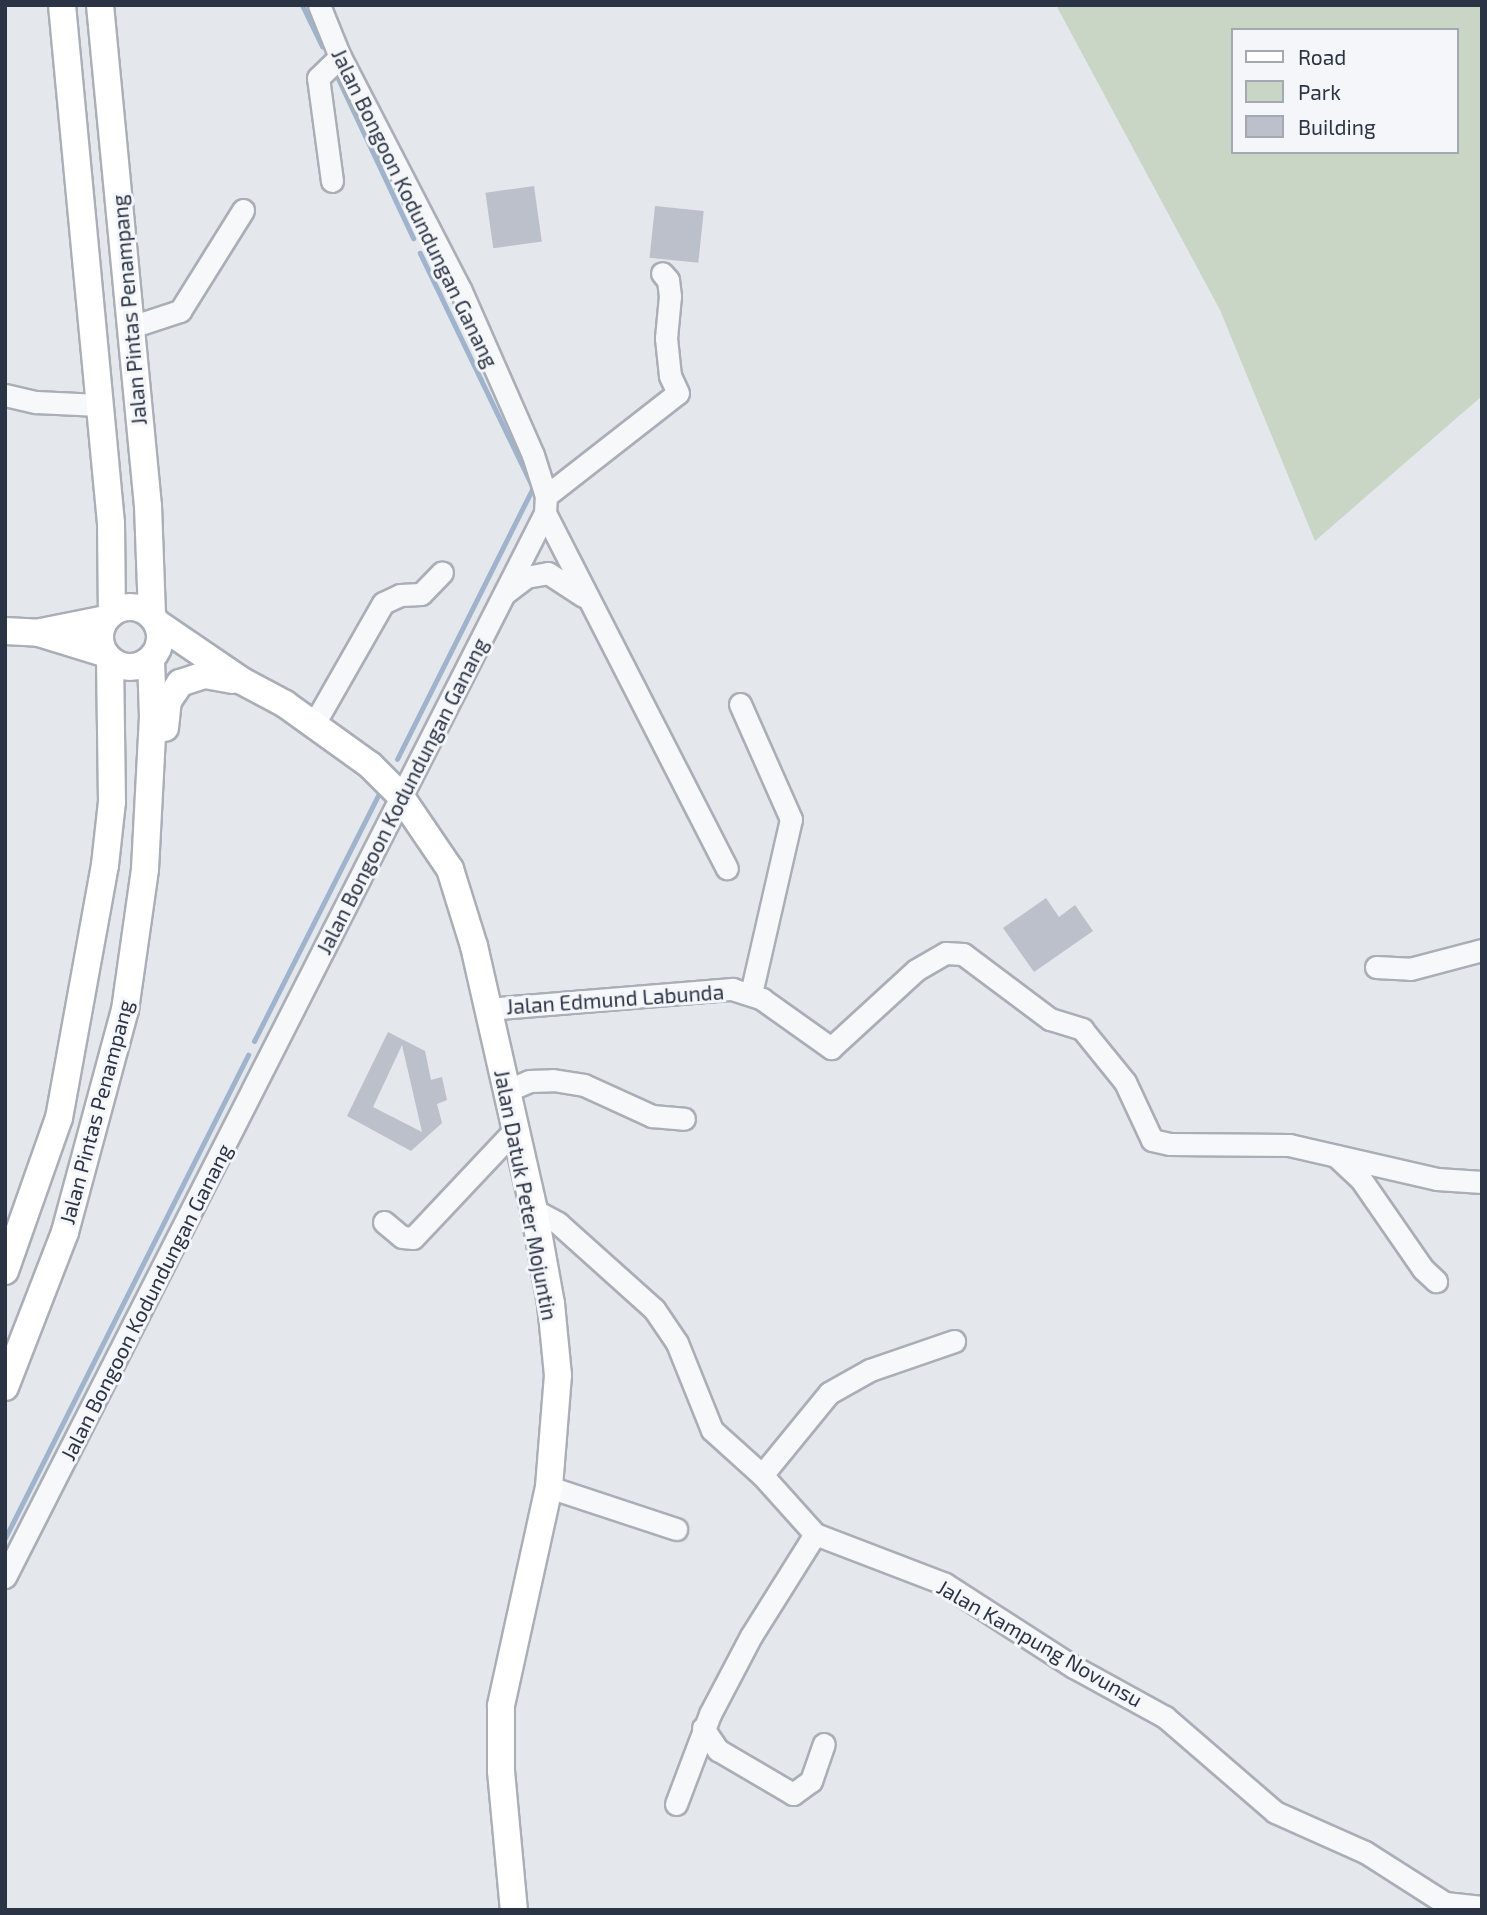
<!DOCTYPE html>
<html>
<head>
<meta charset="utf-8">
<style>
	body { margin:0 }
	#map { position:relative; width:1487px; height:1915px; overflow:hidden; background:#e4e7ec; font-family:"Exo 2",sans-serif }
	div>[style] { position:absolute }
	.green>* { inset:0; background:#c9d6c5 }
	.stream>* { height:5px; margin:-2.5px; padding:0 2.5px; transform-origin:2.5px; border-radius:2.5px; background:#9fb4cc }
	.building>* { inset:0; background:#bbc0ca; transform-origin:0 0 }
	.roads { filter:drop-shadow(2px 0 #a9aeb7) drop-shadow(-2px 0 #a9aeb7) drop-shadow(0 2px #a9aeb7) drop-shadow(0 -2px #a9aeb7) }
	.minor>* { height:21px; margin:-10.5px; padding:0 10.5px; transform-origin:10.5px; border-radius:10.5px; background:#f7f8fa }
	.major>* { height:26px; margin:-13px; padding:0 13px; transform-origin:13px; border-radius:13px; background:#fff }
	.major>.ring { margin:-13px; padding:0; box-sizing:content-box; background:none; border:26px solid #fff; border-radius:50% }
	span { translate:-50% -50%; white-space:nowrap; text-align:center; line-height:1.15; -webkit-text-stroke:6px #f4f6f9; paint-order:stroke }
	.street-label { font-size:21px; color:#2b3445 }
	.frame { position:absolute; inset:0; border:7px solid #2b3445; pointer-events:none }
	.legend { position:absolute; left:1231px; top:28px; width:228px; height:126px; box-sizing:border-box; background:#f4f6f9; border:2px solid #a4a8b1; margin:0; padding:9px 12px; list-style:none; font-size:21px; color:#2b3445 }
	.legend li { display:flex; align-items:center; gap:14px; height:35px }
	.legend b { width:35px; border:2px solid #a4a8b1 }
</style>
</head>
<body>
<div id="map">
	<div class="green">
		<div style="clip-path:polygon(evenodd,1056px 5px,1482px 5px,1482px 396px,1315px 541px,1220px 310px,1056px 5px,1233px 30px,1457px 30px,1457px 152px,1233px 152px,1233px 30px)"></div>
	</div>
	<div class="stream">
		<div style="left:302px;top:5px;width:46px;rotate:64deg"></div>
		<div style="left:334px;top:70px;width:186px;rotate:64.8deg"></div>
		<div style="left:397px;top:759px;width:303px;rotate:-63.4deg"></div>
		<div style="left:533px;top:488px;width:261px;rotate:-115.7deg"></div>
		<div style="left:254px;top:1041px;width:279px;rotate:-63.2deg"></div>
		<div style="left:5px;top:1538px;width:541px;rotate:-63.29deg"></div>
	</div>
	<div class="building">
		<div style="left:534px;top:186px;width:56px;height:49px;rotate:82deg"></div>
		<div style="left:655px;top:206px;width:49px;height:52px;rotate:6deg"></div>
		<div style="clip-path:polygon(1046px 898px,1059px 917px,1075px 905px,1093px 931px,1034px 972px,1003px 928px)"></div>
		<div style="clip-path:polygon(evenodd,388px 1032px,425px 1051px,431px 1080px,442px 1077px,447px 1100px,437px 1104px,442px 1123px,411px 1151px,347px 1116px,388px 1032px,402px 1045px,422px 1132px,373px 1107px,402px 1045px)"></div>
	</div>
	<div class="roads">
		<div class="minor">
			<div style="left:332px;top:181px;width:104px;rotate:-97.7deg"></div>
			<div style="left:318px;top:78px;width:30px;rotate:-44deg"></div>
			<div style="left:131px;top:327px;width:52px;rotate:-18.1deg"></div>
			<div style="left:180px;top:311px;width:119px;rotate:-58deg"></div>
			<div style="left:5px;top:395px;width:32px;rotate:13deg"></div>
			<div style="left:36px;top:402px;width:63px;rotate:2.7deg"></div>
			<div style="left:546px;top:496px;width:167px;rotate:-38deg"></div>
			<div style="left:678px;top:393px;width:19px;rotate:-115deg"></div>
			<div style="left:670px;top:376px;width:38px;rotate:-96deg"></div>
			<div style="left:666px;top:338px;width:42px;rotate:-84.6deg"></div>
			<div style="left:670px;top:296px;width:16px;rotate:-97deg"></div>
			<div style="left:668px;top:280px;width:9px;rotate:-131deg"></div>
			<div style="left:545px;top:513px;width:399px;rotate:62.9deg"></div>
			<div style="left:505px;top:593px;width:26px;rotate:-37deg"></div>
			<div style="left:526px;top:577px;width:22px;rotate:-10deg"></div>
			<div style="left:548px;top:573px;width:42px;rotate:33.3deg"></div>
			<div style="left:740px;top:704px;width:126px;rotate:66.1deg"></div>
			<div style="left:791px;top:819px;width:179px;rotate:102.9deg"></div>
			<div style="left:314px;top:724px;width:139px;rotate:-60.3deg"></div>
			<div style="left:383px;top:603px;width:19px;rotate:-25deg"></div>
			<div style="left:400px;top:595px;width:21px;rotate:-3deg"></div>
			<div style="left:421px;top:594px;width:30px;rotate:-46deg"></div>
			<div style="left:1376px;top:967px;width:34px;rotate:3deg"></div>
			<div style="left:1410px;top:969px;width:74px;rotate:-14.8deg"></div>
			<div style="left:487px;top:1009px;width:246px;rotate:-4.7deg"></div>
			<div style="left:732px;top:989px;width:32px;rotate:18deg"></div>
			<div style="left:762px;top:999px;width:85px;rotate:35.4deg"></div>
			<div style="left:831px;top:1048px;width:115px;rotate:-42.5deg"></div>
			<div style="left:916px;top:970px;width:34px;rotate:-30deg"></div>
			<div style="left:946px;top:953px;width:17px;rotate:3deg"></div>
			<div style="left:963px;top:954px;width:109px;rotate:36.8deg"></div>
			<div style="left:1050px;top:1019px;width:34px;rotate:17deg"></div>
			<div style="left:1082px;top:1029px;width:68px;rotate:50.9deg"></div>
			<div style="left:1125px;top:1082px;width:64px;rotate:65deg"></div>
			<div style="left:1152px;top:1140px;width:18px;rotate:13deg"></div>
			<div style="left:1170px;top:1144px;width:119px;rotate:0.5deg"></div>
			<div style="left:1289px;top:1145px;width:152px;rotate:12.9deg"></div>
			<div style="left:1437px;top:1179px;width:45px;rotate:3.8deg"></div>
			<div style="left:506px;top:1091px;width:25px;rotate:-23deg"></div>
			<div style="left:529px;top:1081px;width:24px;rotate:-2deg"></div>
			<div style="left:553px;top:1080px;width:31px;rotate:9deg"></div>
			<div style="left:584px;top:1085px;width:75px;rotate:24.5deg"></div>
			<div style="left:652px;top:1116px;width:32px;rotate:5deg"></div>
			<div style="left:1336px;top:1156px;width:33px;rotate:43deg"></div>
			<div style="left:1360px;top:1178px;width:111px;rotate:55.3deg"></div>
			<div style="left:1423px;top:1269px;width:18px;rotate:43deg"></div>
			<div style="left:534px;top:1210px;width:27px;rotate:28deg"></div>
			<div style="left:558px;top:1223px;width:129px;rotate:41.9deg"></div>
			<div style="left:654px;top:1309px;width:41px;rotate:55.9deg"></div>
			<div style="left:677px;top:1343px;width:94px;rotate:68.1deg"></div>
			<div style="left:712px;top:1430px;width:67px;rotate:42deg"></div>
			<div style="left:762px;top:1475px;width:79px;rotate:48.1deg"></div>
			<div style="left:815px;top:1534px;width:139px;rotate:21deg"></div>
			<div style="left:945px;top:1584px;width:153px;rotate:32.8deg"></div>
			<div style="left:1074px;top:1667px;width:104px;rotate:28.8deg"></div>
			<div style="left:1165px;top:1717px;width:145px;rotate:40.8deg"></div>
			<div style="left:1275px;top:1812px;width:98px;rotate:24deg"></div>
			<div style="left:1365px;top:1852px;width:95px;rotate:32.5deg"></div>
			<div style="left:1445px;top:1903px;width:37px;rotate:6deg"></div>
			<div style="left:384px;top:1222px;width:23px;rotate:40deg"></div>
			<div style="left:402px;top:1237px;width:11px;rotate:5deg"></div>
			<div style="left:413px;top:1238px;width:147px;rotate:-46.7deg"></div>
			<div style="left:762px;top:1475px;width:106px;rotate:-50.7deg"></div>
			<div style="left:829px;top:1393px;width:47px;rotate:-29.3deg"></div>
			<div style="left:870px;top:1370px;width:89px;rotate:-19deg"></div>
			<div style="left:549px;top:1487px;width:134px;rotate:18.3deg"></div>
			<div style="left:5px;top:1577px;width:1193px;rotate:-63.09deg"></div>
			<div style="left:545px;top:513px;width:17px;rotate:-87deg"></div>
			<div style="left:546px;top:496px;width:43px;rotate:-107.6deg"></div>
			<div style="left:533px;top:455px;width:181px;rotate:-113.7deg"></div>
			<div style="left:460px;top:289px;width:261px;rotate:-117.3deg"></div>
			<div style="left:340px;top:57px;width:56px;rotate:-112deg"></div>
			<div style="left:703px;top:1728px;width:27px;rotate:56deg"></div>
			<div style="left:718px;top:1750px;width:87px;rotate:30.4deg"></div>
			<div style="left:793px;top:1794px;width:22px;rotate:-36deg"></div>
			<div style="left:811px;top:1781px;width:39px;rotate:-71deg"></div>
			<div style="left:676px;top:1804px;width:96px;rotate:-69.3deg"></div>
			<div style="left:710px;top:1714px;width:88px;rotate:-62.3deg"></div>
			<div style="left:751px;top:1636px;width:120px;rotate:-57.9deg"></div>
		</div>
		<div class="major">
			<div style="left:62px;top:5px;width:520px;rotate:84.6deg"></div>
			<div style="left:111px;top:523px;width:90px;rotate:89.4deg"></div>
			<div style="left:100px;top:5px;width:503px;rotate:84.53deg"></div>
			<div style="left:148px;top:506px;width:110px;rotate:87.9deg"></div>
			<div class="ring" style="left:100px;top:607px;width:34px;height:34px"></div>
			<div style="left:157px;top:623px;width:103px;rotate:34.3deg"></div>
			<div style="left:242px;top:681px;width:49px;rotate:28.1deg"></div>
			<div style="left:285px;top:704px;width:105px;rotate:35.7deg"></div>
			<div style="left:370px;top:765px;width:41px;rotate:45deg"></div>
			<div style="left:399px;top:794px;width:91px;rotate:55.8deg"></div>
			<div style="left:450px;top:869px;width:81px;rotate:72.7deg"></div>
			<div style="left:474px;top:946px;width:271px;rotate:77.2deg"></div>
			<div style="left:534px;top:1210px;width:96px;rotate:79.7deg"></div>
			<div style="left:551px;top:1304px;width:71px;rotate:84.4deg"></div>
			<div style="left:558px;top:1375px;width:112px;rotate:94.6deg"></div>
			<div style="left:549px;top:1487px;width:224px;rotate:102.4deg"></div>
			<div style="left:501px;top:1706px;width:65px;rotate:90deg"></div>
			<div style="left:501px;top:1771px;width:140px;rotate:84.7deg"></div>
			<div style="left:5px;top:631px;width:34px;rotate:3deg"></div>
			<div style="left:39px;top:633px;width:68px;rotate:17.1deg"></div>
			<div style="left:41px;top:632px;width:66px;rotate:-11.3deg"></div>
			<div style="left:165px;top:728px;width:27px;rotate:-84deg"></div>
			<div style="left:168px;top:701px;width:22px;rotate:-56deg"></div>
			<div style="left:180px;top:683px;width:26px;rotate:-18deg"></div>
			<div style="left:205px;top:675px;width:28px;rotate:10deg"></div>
			<div style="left:5px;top:1271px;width:162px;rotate:-70.6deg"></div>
			<div style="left:59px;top:1118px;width:257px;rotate:-79.7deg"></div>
			<div style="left:105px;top:865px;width:63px;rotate:-83.7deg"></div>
			<div style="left:112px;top:802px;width:142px;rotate:-90.8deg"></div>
			<div style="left:5px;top:1387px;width:166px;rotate:-68.8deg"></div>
			<div style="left:65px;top:1232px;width:230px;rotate:-74.9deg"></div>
			<div style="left:125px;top:1010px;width:142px;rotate:-81.9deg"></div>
			<div style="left:145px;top:869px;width:152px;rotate:-87deg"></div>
			<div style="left:153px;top:717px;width:57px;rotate:-92deg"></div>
		</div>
	</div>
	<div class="street-label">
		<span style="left:415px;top:208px;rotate:64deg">Jalan Bongoon Kodundungan Ganang</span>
		<span style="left:129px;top:310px;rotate:-95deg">Jalan Pintas Penampang</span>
		<span style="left:402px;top:796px;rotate:-63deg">Jalan Bongoon Kodundungan Ganang</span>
		<span style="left:615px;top:999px;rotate:-4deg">Jalan Edmund Labunda</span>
		<span style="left:96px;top:1112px;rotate:-75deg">Jalan Pintas Penampang</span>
		<span style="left:526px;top:1195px;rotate:79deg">Jalan Datuk Peter Mojuntin</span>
		<span style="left:146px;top:1302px;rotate:-63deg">Jalan Bongoon Kodundungan Ganang</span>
		<span style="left:1040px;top:1643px;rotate:30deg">Jalan Kampung Novunsu</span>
	</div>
	<div class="frame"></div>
	<ul class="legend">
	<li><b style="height:9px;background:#fff"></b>Road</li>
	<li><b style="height:19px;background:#c9d6c5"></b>Park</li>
	<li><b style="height:19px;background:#bbc0ca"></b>Building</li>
	</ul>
</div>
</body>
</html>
